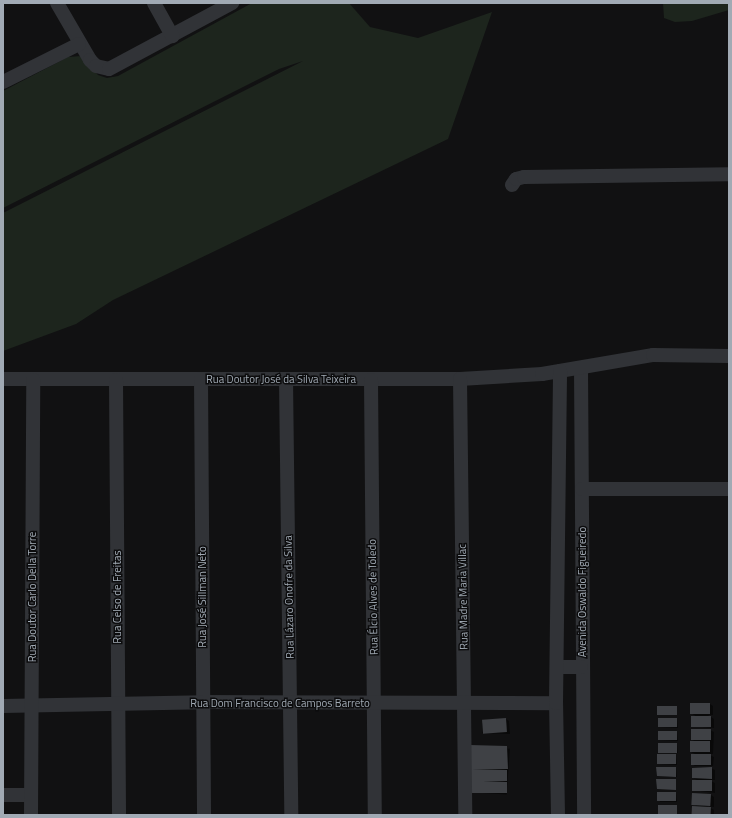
<!DOCTYPE html>
<html>
<head>
<meta charset="utf-8">
<style>
	body { margin:0 }
	#map { position:relative; width:732px; height:818px; overflow:hidden; background:#111112; font-family:"Titillium Web",sans-serif }
	div>[style] { position:absolute }
	.green>* { inset:0; background:#1d251d }
	.shadow>* { inset:0; background:#0007; transform-origin:0 0 }
	.building>* { inset:0; background:#3f4145; transform-origin:0 0 }
	.minor>* { height:14px; margin:-7px; padding:0 7px; transform-origin:7px; border-radius:7px; background:#313337 }
	span { translate:-50% -50%; white-space:nowrap; text-align:center; line-height:1.15; -webkit-text-stroke:3px #0c0c0d; paint-order:stroke }
	.street-label { font-size:11px; color:#a1aab4 }
	.frame { position:absolute; inset:0; border:4px solid #a1aab4; pointer-events:none }
</style>
</head>
<body>
<div id="map">
	<div class="green">
		<div style="clip-path:polygon(252px 3px,349px 3px,370px 27px,418px 38px,492px 12px,448px 139px,113px 300px,76px 324px,3px 351px,3px 213px,303px 61px,279px 69px,3px 208px,3px 91px,68px 57px,81px 56px,98px 75px,107px 78px,118px 76px)"></div>
		<div style="clip-path:polygon(663px 3px,729px 3px,729px 10px,692px 21px,675px 22px,664px 18px)"></div>
	</div>
	<div class="shadow">
		<div style="clip-path:polygon(710px 704px,713px 706px,713px 715px,708px 715px,714px 719px,714px 728px,692px 726px,697px 717px,691px 713px)"></div>
		<div style="clip-path:polygon(506px 719px,509px 721px,510px 734px,482px 733px,483px 720px)"></div>
		<div style="clip-path:polygon(677px 719px,678px 728px,659px 727px)"></div>
		<div style="clip-path:polygon(710px 730px,714px 732px,713px 754px,708px 754px,714px 757px,713px 766px,695px 766px,692px 764px,697px 755px,691px 752px,697px 742px,692px 740px)"></div>
		<div style="clip-path:polygon(677px 732px,678px 741px,659px 740px)"></div>
		<div style="clip-path:polygon(677px 744px,678px 753px,660px 753px)"></div>
		<div style="left:471px;top:746px;width:39px;height:46px;rotate:4deg"></div>
		<div style="clip-path:polygon(658px 755px,676px 755px,677px 765px,660px 764px)"></div>
		<div style="clip-path:polygon(676px 768px,677px 777px,658px 776px)"></div>
		<div style="clip-path:polygon(711px 768px,715px 770px,715px 780px,709px 780px,715px 783px,715px 793px,693px 790px,699px 781px,693px 778px)"></div>
		<div style="clip-path:polygon(658px 793px,676px 793px,677px 802px,660px 802px)"></div>
		<div style="clip-path:polygon(711px 795px,714px 797px,714px 807px,707px 806px,714px 810px,714px 815px,693px 815px,700px 808px,693px 804px)"></div>
	</div>
	<div class="building">
		<div style="left:690px;top:703px;width:20px;height:11px"></div>
		<div style="left:657px;top:706px;width:20px;height:9px"></div>
		<div style="left:691px;top:716px;width:20px;height:11px"></div>
		<div style="left:506px;top:718px;width:14px;height:24px;rotate:86deg"></div>
		<div style="left:658px;top:718px;width:19px;height:9px"></div>
		<div style="left:691px;top:729px;width:20px;height:11px"></div>
		<div style="left:658px;top:731px;width:19px;height:9px"></div>
		<div style="left:690px;top:741px;width:20px;height:11px"></div>
		<div style="left:658px;top:743px;width:19px;height:10px"></div>
		<div style="clip-path:polygon(470px 745px,507px 746px,508px 769px,472px 769px,507px 770px,507px 781px,483px 781px,507px 782px,507px 793px,469px 793px)"></div>
		<div style="left:657px;top:754px;width:19px;height:10px"></div>
		<div style="left:691px;top:754px;width:20px;height:11px"></div>
		<div style="clip-path:polygon(656px 767px,676px 767px,676px 777px,657px 776px)"></div>
		<div style="clip-path:polygon(712px 767px,712px 779px,692px 778px,692px 768px)"></div>
		<div style="clip-path:polygon(656px 779px,676px 779px,676px 790px,657px 789px)"></div>
		<div style="left:692px;top:780px;width:20px;height:11px"></div>
		<div style="left:657px;top:792px;width:19px;height:9px"></div>
		<div style="left:692px;top:793px;width:19px;height:12px;rotate:3deg"></div>
		<div style="left:658px;top:805px;width:19px;height:10px"></div>
		<div style="left:692px;top:806px;width:19px;height:9px;rotate:3deg"></div>
	</div>
	<div class="minor">
		<div style="left:57px;top:3px;width:66px;rotate:59.9deg"></div>
		<div style="left:90px;top:60px;width:8px;rotate:45deg"></div>
		<div style="left:96px;top:66px;width:13px;rotate:13deg"></div>
		<div style="left:109px;top:69px;width:140px;rotate:-28.2deg"></div>
		<div style="left:154px;top:3px;width:38px;rotate:61deg"></div>
		<div style="left:3px;top:82px;width:85px;rotate:-26.6deg"></div>
		<div style="left:512px;top:185px;width:7px;rotate:-56deg"></div>
		<div style="left:516px;top:179px;width:8px;rotate:-14deg"></div>
		<div style="left:524px;top:177px;width:205px;rotate:-0.8deg"></div>
		<div style="left:581px;top:369px;width:446px;rotate:89.6deg"></div>
		<div style="left:3px;top:379px;width:457px"></div>
		<div style="left:460px;top:379px;width:82px;rotate:-3.5deg"></div>
		<div style="left:542px;top:374px;width:113px;rotate:-9.7deg"></div>
		<div style="left:653px;top:355px;width:76px;rotate:0.8deg"></div>
		<div style="left:201px;top:379px;width:436px;rotate:89.6deg"></div>
		<div style="left:286px;top:379px;width:436px;rotate:89.3deg"></div>
		<div style="left:460px;top:379px;width:436px;rotate:89.3deg"></div>
		<div style="left:116px;top:380px;width:435px;rotate:89.6deg"></div>
		<div style="left:371px;top:380px;width:435px;rotate:89.5deg"></div>
		<div style="left:582px;top:489px;width:147px"></div>
		<div style="left:557px;top:667px;width:24px"></div>
		<div style="left:3px;top:706px;width:200px;rotate:-1.1deg"></div>
		<div style="left:203px;top:702px;width:353px;rotate:0.2deg"></div>
		<div style="left:3px;top:795px;width:28px"></div>
		<div style="left:31px;top:815px;width:435px;rotate:-89.7deg"></div>
		<div style="left:558px;top:815px;width:112px;rotate:-91deg"></div>
		<div style="left:556px;top:703px;width:332px;rotate:-89.3deg"></div>
	</div>
	<div class="street-label">
		<span style="left:281px;top:379px">Rua Doutor José da Silva Teixeira</span>
		<span style="left:582px;top:592px;rotate:-90deg">Avenida Oswaldo Figueiredo</span>
		<span style="left:32px;top:597px;rotate:-90deg">Rua Doutor Carlo Della Torre</span>
		<span style="left:117px;top:597px;rotate:-90deg">Rua Celso de Freitas</span>
		<span style="left:202px;top:597px;rotate:-90deg">Rua José Sillman Neto</span>
		<span style="left:289px;top:597px;rotate:-91deg">Rua Lázaro Onofre da Silva</span>
		<span style="left:373px;top:597px;rotate:-91deg">Rua Élcio Alves de Toledo</span>
		<span style="left:463px;top:597px;rotate:-91deg">Rua Madre Maria Villac</span>
		<span style="left:280px;top:703px">Rua Dom Francisco de Campos Barreto</span>
	</div>
	<div class="frame"></div>
</div>
</body>
</html>
